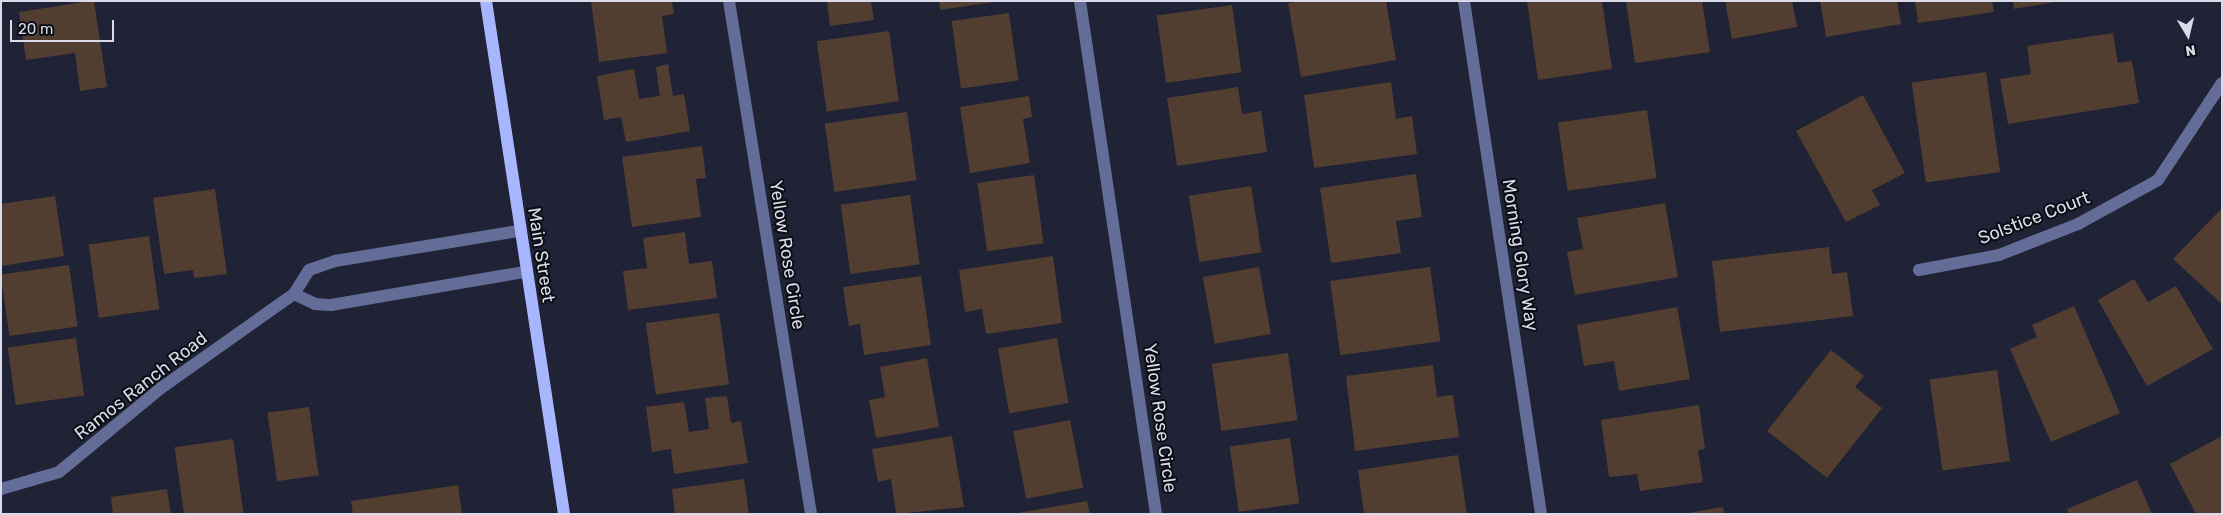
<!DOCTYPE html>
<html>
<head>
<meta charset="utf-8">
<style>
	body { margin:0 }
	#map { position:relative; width:2223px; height:515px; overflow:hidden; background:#202335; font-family:Rubik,sans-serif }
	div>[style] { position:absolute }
	.building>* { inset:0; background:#523d31; transform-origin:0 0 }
	.minor>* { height:12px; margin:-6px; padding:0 6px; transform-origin:6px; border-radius:6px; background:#646c98 }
	.major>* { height:12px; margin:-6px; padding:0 6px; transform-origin:6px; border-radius:6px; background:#a8b6ff }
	span { translate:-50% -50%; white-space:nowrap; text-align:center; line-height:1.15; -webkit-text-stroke:4px #0b0d15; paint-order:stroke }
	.street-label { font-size:18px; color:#d9dce8 }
	.frame { position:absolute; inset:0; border:2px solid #d9dce8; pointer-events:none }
	.north { position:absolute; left:2163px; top:10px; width:50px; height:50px; -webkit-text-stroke:4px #0b0d15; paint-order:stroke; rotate:171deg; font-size:14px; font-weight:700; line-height:20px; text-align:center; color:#d9dce8 }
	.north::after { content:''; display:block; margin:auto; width:18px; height:22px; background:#d9dce8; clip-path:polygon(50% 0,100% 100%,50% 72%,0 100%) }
	.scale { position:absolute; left:10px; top:20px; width:104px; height:22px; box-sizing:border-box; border:2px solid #d9dce8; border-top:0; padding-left:6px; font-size:15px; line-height:18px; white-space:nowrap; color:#d9dce8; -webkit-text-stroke:4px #0b0d15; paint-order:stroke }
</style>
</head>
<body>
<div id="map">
	<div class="building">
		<div style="clip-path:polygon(90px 1px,94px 1px,107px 87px,80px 91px,75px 53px,26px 60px,19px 12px)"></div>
		<div style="clip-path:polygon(591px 1px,672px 1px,674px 14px,662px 16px,667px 53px,599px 62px)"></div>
		<div style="clip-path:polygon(827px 1px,871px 1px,874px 20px,830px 26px)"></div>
		<div style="clip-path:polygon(939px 1px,994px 1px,994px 2px,940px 10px)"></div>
		<div style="clip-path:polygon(1301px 1px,1386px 1px,1396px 60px,1301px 77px,1288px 3px)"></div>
		<div style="clip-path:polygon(1527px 1px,1602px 1px,1612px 69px,1538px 80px)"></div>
		<div style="clip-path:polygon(1626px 1px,1702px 1px,1710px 52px,1635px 63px)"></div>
		<div style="clip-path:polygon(1725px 1px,1792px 1px,1797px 27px,1732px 39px)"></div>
		<div style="clip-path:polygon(1820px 1px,1897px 1px,1901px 24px,1826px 37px)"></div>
		<div style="clip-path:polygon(1915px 1px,1992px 1px,1994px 12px,1918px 23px)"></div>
		<div style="clip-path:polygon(2013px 1px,2055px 1px,2055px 2px,2014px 9px)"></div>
		<div style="left:1232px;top:5px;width:68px;height:76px;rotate:82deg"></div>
		<div style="left:1009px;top:13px;width:68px;height:58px;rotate:82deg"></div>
		<div style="left:889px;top:31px;width:71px;height:73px;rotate:82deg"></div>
		<div style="clip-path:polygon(2113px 33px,2118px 63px,2132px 61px,2139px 103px,2008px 124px,2000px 79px,2031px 74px,2027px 46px)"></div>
		<div style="clip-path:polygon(668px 64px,673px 96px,684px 94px,690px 131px,626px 142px,621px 117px,604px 120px,597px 76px,634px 69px,639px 99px,660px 96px,656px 67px)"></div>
		<div style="left:1986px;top:72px;width:101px;height:75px;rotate:82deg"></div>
		<div style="clip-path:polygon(1391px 82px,1396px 119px,1412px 116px,1417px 154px,1314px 168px,1304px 95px)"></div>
		<div style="clip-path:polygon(1238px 87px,1242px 114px,1261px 111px,1267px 152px,1177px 166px,1167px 98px)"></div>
		<div style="clip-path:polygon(1863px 95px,1905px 173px,1872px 190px,1880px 205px,1846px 222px,1796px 131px)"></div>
		<div style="clip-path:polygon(1029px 96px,1032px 117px,1023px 119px,1030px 163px,970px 173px,960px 107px)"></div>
		<div style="left:1647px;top:110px;width:69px;height:90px;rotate:82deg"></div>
		<div style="left:907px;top:112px;width:69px;height:83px;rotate:82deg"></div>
		<div style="clip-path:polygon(702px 146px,706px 178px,696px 179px,701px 217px,632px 227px,622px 157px)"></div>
		<div style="clip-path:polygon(1416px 174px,1422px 217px,1396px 221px,1401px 253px,1331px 263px,1320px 188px)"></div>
		<div style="left:1034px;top:175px;width:69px;height:57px;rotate:82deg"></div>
		<div style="left:1251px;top:186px;width:67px;height:63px;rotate:81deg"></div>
		<div style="clip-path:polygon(215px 189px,227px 274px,194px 278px,193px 270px,164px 274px,153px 198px)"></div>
		<div style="left:910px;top:195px;width:70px;height:70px;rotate:82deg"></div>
		<div style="clip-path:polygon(55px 196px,64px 256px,1px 266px,1px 204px)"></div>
		<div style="clip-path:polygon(1665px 203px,1678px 277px,1575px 295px,1567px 252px,1583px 249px,1577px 218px)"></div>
		<div style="clip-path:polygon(2222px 208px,2222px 304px,2173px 259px)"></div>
		<div style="clip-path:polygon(685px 232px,689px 264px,712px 261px,717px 298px,628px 310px,623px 271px,647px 268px,643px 238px)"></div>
		<div style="left:149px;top:236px;width:74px;height:61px;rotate:82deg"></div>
		<div style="clip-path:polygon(1829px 247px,1832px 274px,1847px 272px,1853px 316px,1720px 332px,1712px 261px)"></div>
		<div style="clip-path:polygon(1053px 256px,1062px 323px,986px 334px,982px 309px,965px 312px,959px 270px)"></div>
		<div style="left:69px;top:265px;width:62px;height:69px;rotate:82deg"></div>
		<div style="left:1259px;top:267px;width:68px;height:57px;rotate:80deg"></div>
		<div style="left:1430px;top:267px;width:75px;height:101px;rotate:82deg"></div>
		<div style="clip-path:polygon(921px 276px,931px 345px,864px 355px,860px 324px,849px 326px,843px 287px)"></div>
		<div style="clip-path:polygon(2134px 279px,2148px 302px,2176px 286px,2213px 349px,2147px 386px,2098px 300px)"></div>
		<div style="clip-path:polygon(2074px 306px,2120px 413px,2051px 442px,2010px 349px,2037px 337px,2032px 325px)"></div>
		<div style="clip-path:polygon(1677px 307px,1690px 379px,1619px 391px,1614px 361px,1584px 366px,1577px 325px)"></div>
		<div style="left:719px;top:313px;width:72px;height:74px;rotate:82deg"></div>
		<div style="left:76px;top:338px;width:58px;height:69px;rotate:82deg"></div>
		<div style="left:1057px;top:338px;width:66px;height:60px;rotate:80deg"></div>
		<div style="clip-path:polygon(1831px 350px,1864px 376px,1855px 387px,1882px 408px,1827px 478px,1767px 431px)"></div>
		<div style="left:1288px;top:353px;width:68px;height:77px;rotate:82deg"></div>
		<div style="clip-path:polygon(927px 358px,939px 427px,876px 438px,869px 400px,885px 397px,880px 367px)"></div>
		<div style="clip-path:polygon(1433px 365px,1437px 397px,1453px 395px,1459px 437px,1355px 451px,1346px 376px)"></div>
		<div style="left:1997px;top:370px;width:92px;height:68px;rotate:82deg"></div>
		<div style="clip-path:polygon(727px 396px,731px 423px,741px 421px,748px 463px,674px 474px,671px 449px,652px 452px,646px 407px,684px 402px,689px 432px,709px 429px,705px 398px)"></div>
		<div style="clip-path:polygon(1699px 405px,1705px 449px,1698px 450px,1703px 482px,1640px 491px,1637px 474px,1609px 477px,1601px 420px)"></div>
		<div style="left:309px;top:407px;width:69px;height:42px;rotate:82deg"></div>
		<div style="left:1070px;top:420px;width:69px;height:58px;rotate:79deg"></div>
		<div style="clip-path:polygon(952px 436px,964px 507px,896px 514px,891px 479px,878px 482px,872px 449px)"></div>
		<div style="clip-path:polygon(2222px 436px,2222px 514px,2196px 514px,2170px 464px)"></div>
		<div style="left:1290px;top:438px;width:66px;height:61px;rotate:82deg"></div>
		<div style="left:233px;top:439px;width:76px;height:59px;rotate:82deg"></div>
		<div style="clip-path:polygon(1458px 455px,1467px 514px,1364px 514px,1358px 470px)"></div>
		<div style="clip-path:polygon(744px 479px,749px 514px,675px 514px,672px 489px)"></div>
		<div style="clip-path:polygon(2137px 480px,2152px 514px,2069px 514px,2067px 509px)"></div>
		<div style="clip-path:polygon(458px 485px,462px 514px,353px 514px,351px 501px)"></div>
		<div style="clip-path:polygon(167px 489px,171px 514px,113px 514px,111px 497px)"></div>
		<div style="clip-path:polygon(1087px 501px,1090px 514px,1017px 514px,1017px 513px)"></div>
		<div style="clip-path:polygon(1723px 507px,1724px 514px,1688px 514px,1688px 513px)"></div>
	</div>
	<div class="minor">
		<div style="left:729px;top:1px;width:520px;rotate:80.92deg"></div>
		<div style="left:1080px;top:1px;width:519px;rotate:81.57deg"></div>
		<div style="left:1464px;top:1px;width:519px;rotate:81.46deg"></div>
		<div style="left:1919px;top:270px;width:81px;rotate:-10.6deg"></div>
		<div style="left:1999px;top:255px;width:85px;rotate:-21.4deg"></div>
		<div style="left:2078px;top:224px;width:91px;rotate:-28.8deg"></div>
		<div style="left:2158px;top:180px;width:116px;rotate:-56.6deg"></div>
		<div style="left:294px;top:294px;width:23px;rotate:25deg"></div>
		<div style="left:315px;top:304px;width:16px;rotate:4deg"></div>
		<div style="left:331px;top:305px;width:197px;rotate:-9.7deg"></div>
		<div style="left:1px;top:489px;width:60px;rotate:-16.3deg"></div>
		<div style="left:59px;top:472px;width:132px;rotate:-39.5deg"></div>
		<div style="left:161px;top:388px;width:163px;rotate:-35.3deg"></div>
		<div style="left:294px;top:294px;width:28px;rotate:-58deg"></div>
		<div style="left:309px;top:270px;width:28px;rotate:-19deg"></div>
		<div style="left:335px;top:261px;width:186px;rotate:-9.3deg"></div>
	</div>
	<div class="major">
		<div style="left:486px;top:1px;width:519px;rotate:81.35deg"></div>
	</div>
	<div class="street-label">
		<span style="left:2034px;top:218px;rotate:-21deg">Solstice Court</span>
		<span style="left:541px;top:255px;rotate:81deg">Main Street</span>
		<span style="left:787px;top:255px;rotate:81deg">Yellow Rose Circle</span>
		<span style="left:1520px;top:255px;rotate:81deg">Morning Glory Way</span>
		<span style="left:141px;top:386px;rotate:-38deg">Ramos Ranch Road</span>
		<span style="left:1160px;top:418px;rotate:82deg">Yellow Rose Circle</span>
	</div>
	<div class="frame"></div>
	<div class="north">N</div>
	<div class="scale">20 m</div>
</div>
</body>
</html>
